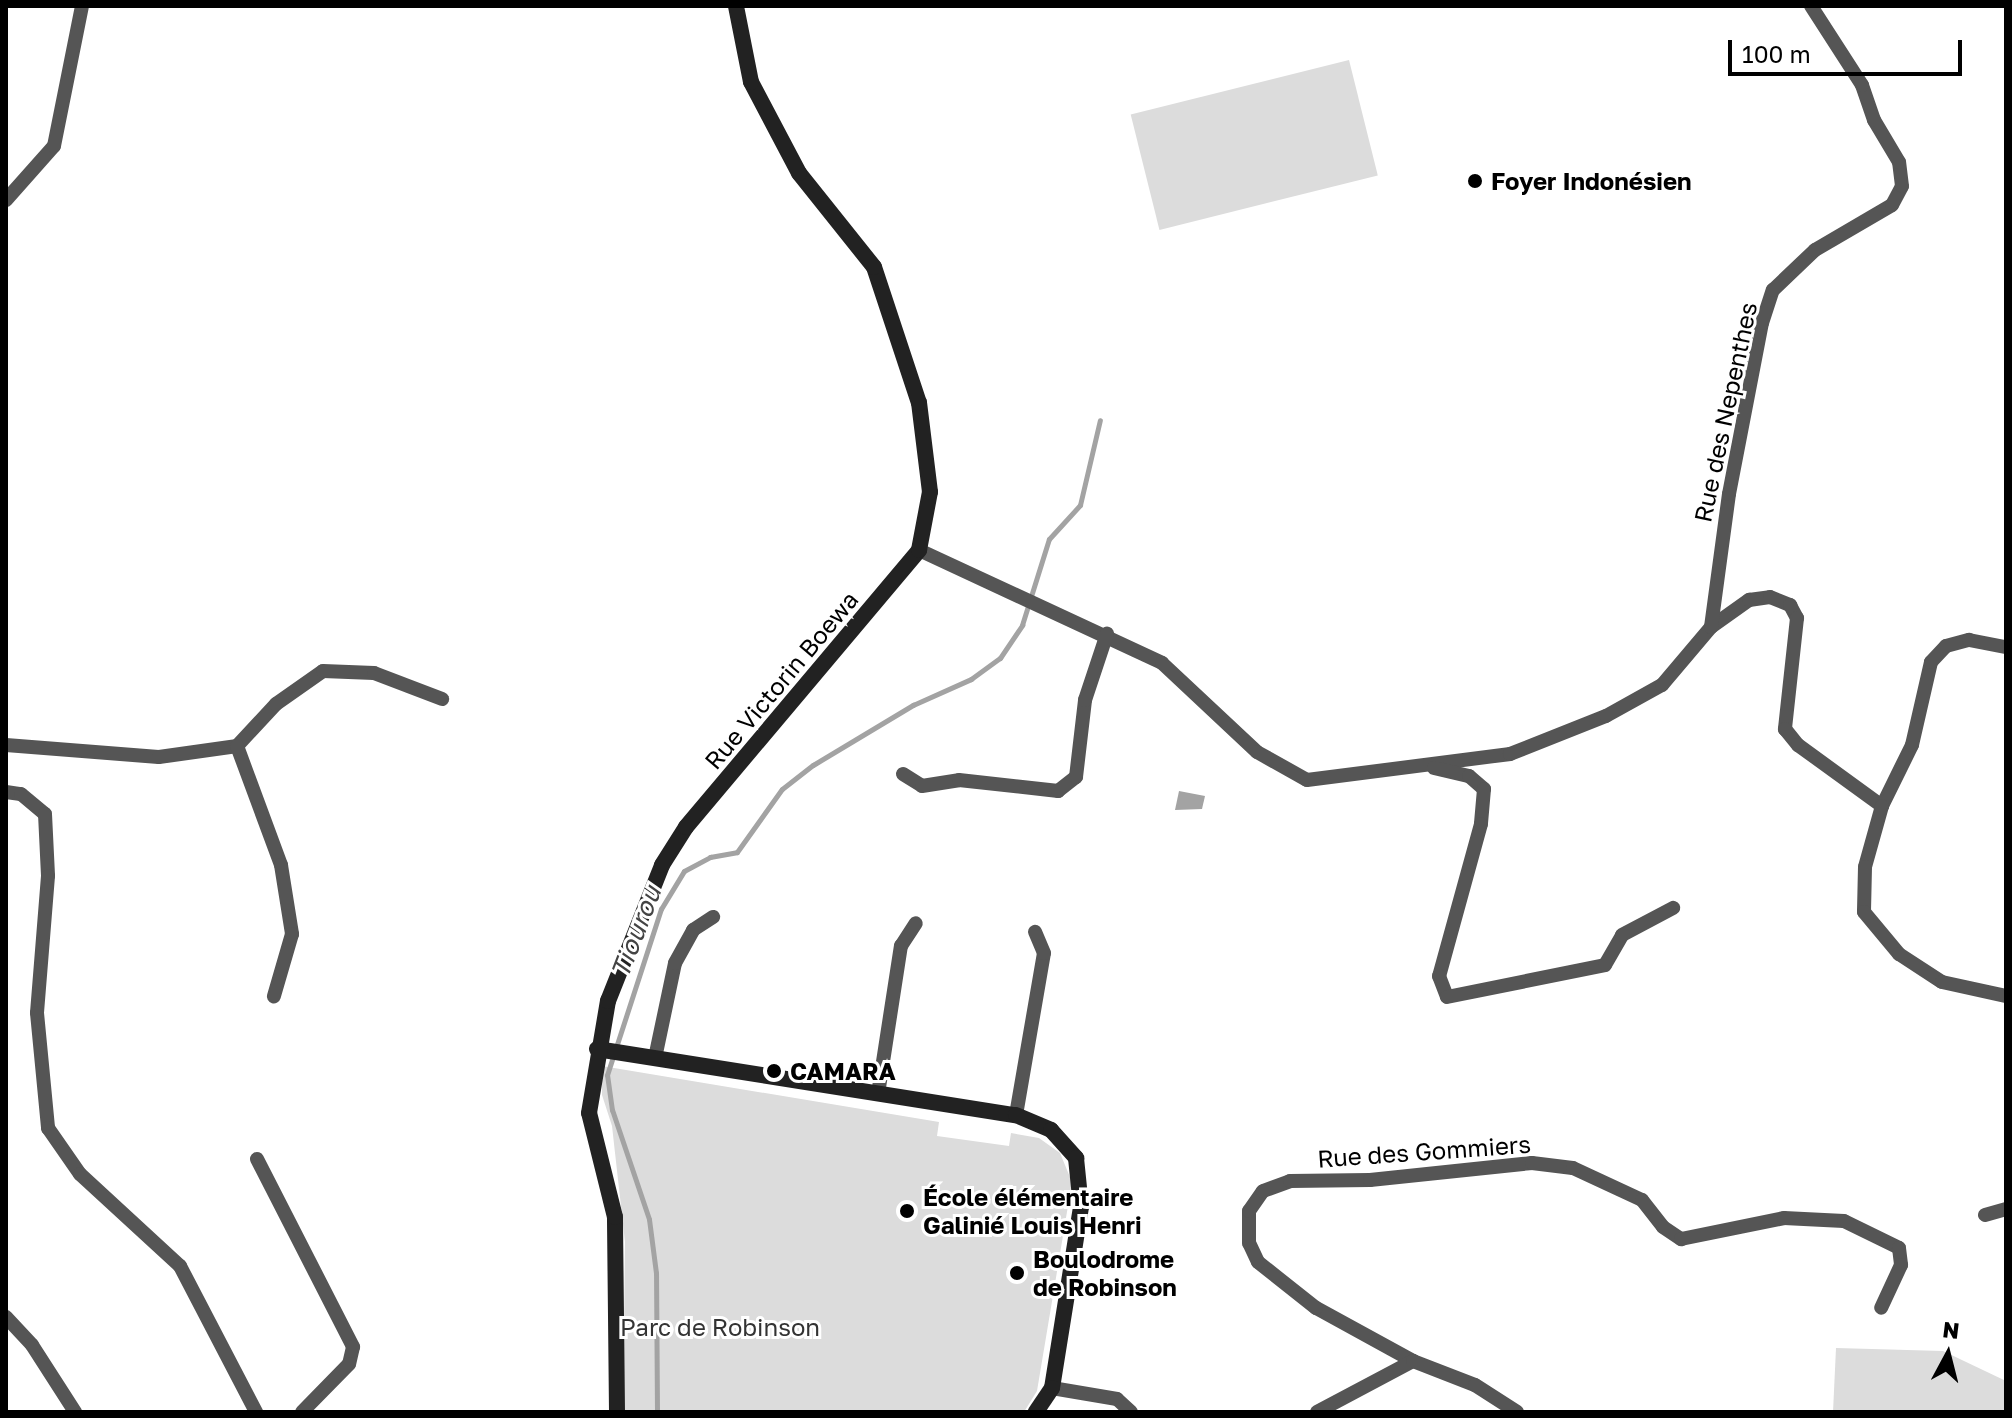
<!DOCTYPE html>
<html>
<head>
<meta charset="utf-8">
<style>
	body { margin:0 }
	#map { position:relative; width:2012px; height:1418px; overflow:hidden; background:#fff; font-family:"Golos Text",sans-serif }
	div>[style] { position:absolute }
	.green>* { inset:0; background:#dcdcdc; transform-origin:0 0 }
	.water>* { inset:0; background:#a3a3a3 }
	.stream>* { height:5px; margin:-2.5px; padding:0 2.5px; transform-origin:2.5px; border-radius:2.5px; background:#a3a3a3 }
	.street>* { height:14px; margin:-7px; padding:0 7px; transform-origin:7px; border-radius:7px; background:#555 }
	.secondary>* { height:16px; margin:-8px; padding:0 8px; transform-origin:8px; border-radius:8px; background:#222 }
	.dots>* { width:22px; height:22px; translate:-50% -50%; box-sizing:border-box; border:4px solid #fff; border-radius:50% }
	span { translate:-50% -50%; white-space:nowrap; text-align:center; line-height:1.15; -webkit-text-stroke:6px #fff; paint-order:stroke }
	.poi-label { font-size:24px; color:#000; font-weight:700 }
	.left { translate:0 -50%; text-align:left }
	.street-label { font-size:24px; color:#000 }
	.park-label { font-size:24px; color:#333 }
	.water-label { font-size:26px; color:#444; font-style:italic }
	.frame { position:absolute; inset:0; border:8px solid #000; pointer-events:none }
	.north { position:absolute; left:1908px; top:1314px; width:80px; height:80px; -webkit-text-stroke:6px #fff; paint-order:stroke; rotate:7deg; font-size:22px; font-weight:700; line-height:32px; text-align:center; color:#000 }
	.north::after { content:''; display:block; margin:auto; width:28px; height:36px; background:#000; clip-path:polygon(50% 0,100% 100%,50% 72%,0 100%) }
	.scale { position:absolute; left:1728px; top:40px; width:234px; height:36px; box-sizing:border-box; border:4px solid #000; border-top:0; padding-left:10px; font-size:24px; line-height:28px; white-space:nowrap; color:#000; -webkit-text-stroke:6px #fff; paint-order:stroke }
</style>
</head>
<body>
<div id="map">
	<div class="green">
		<div style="left:1349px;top:60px;width:119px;height:225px;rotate:76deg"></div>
		<div style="clip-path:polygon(602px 1066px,939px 1122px,937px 1136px,1009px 1146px,1011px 1133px,1039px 1138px,1060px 1153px,1072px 1182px,1037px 1391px,1024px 1412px,623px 1412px,625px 1242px,612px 1126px,602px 1095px)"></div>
		<div style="clip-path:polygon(1836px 1348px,1943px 1351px,2006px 1381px,2006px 1412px,1833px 1412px)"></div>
	</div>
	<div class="water">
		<div style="clip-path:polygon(1179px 791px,1205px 796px,1202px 809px,1175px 810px)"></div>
	</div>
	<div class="stream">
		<div style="left:657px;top:1412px;width:139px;rotate:-90.4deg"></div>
		<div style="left:656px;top:1273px;width:54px;rotate:-97.4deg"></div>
		<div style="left:649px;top:1219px;width:115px;rotate:-108.7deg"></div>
		<div style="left:612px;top:1110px;width:35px;rotate:-98deg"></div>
		<div style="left:607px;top:1075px;width:175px;rotate:-72deg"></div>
		<div style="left:661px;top:909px;width:44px;rotate:-58.8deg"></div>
		<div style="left:684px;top:871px;width:30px;rotate:-28deg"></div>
		<div style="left:710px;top:857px;width:27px;rotate:-10deg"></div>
		<div style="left:737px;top:852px;width:77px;rotate:-54.5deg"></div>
		<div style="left:782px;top:789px;width:39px;rotate:-38deg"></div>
		<div style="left:813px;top:765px;width:117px;rotate:-31deg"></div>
		<div style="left:913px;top:705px;width:64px;rotate:-24.1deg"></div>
		<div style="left:971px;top:679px;width:36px;rotate:-36deg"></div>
		<div style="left:1000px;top:658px;width:40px;rotate:-56deg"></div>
		<div style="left:1022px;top:625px;width:90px;rotate:-72.6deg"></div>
		<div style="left:1049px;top:539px;width:46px;rotate:-47.6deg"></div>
		<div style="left:1080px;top:505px;width:87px;rotate:-76.8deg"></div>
	</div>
	<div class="street">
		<div style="left:6px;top:200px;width:72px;rotate:-48.4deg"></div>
		<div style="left:54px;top:146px;width:143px;rotate:-78.7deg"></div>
		<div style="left:919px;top:550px;width:268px;rotate:24.9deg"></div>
		<div style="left:1162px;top:663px;width:130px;rotate:43.1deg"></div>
		<div style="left:1257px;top:752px;width:57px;rotate:29.2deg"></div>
		<div style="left:1307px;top:780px;width:205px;rotate:-7.3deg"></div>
		<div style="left:1510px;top:754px;width:103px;rotate:-21.6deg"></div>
		<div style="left:1606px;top:716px;width:64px;rotate:-29deg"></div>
		<div style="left:1662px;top:685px;width:76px;rotate:-49.8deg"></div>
		<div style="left:1711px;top:627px;width:47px;rotate:-35.4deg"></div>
		<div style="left:1749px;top:600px;width:21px;rotate:-8deg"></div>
		<div style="left:1770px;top:597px;width:22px;rotate:22deg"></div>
		<div style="left:1790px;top:605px;width:15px;rotate:62deg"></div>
		<div style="left:1797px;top:618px;width:112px;rotate:96.2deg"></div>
		<div style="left:1785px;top:729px;width:21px;rotate:51deg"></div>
		<div style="left:1798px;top:745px;width:104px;rotate:36deg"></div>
		<div style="left:1882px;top:806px;width:68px;rotate:-63.8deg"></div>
		<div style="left:1912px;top:745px;width:85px;rotate:-77.1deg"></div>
		<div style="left:1931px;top:662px;width:22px;rotate:-47deg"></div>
		<div style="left:1946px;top:646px;width:24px;rotate:-15deg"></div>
		<div style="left:1969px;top:640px;width:38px;rotate:11deg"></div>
		<div style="left:1711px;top:627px;width:134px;rotate:-82.3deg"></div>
		<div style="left:1729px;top:494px;width:174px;rotate:-79.1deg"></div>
		<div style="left:1762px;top:323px;width:35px;rotate:-72deg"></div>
		<div style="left:1773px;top:290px;width:58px;rotate:-43.6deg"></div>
		<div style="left:1815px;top:250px;width:89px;rotate:-30.3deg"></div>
		<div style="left:1892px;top:205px;width:21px;rotate:-62deg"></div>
		<div style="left:1902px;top:186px;width:24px;rotate:-97deg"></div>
		<div style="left:1899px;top:162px;width:49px;rotate:-120.8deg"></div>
		<div style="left:1874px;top:120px;width:37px;rotate:-109deg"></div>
		<div style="left:1862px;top:85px;width:94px;rotate:-122.8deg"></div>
		<div style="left:6px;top:745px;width:153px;rotate:4.5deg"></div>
		<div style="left:159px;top:757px;width:79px;rotate:-8deg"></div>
		<div style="left:237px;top:746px;width:57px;rotate:-47.1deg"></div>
		<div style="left:276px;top:704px;width:57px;rotate:-35.1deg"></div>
		<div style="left:323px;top:671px;width:51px;rotate:2.2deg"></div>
		<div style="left:374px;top:673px;width:73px;rotate:20.9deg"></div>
		<div style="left:237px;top:746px;width:127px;rotate:69.7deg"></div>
		<div style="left:281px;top:865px;width:70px;rotate:80.9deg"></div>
		<div style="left:292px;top:934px;width:65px;rotate:106.2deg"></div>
		<div style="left:1434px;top:768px;width:36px;rotate:13deg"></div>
		<div style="left:1469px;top:776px;width:20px;rotate:41deg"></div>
		<div style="left:1484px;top:789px;width:35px;rotate:95deg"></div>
		<div style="left:1481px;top:824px;width:158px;rotate:105.4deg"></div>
		<div style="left:1439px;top:976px;width:22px;rotate:69deg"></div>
		<div style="left:1447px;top:997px;width:161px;rotate:-11.4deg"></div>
		<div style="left:1605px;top:965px;width:34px;rotate:-60deg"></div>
		<div style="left:1622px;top:935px;width:58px;rotate:-27.9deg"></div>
		<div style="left:903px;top:774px;width:22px;rotate:32deg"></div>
		<div style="left:922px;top:786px;width:37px;rotate:-9deg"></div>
		<div style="left:959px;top:780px;width:100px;rotate:6.3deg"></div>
		<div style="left:1058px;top:791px;width:23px;rotate:-38deg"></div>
		<div style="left:1076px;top:777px;width:78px;rotate:-83.3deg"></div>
		<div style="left:1085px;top:700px;width:70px;rotate:-71.6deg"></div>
		<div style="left:6px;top:792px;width:15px;rotate:8deg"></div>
		<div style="left:21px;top:794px;width:31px;rotate:40deg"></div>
		<div style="left:45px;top:814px;width:62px;rotate:87.2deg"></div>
		<div style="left:48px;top:876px;width:137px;rotate:94.6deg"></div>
		<div style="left:37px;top:1013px;width:116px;rotate:84.5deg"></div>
		<div style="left:48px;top:1128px;width:56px;rotate:55.2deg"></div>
		<div style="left:80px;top:1174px;width:136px;rotate:42.6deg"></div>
		<div style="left:180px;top:1266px;width:165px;rotate:62.5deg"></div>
		<div style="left:1882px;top:806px;width:63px;rotate:105.6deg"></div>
		<div style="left:1865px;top:867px;width:45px;rotate:91.3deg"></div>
		<div style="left:1864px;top:912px;width:55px;rotate:50.2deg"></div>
		<div style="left:1899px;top:954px;width:51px;rotate:33.1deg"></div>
		<div style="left:1942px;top:982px;width:66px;rotate:12.3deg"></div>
		<div style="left:655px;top:1058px;width:97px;rotate:-78.1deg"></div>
		<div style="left:675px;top:963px;width:38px;rotate:-61deg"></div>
		<div style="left:693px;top:930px;width:24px;rotate:-33deg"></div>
		<div style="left:878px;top:1094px;width:150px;rotate:-81.2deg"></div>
		<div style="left:901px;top:946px;width:27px;rotate:-57deg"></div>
		<div style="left:1016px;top:1115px;width:164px;rotate:-80.2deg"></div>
		<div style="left:1044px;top:953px;width:23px;rotate:-113deg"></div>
		<div style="left:257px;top:1159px;width:211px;rotate:62.9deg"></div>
		<div style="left:353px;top:1347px;width:17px;rotate:103deg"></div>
		<div style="left:349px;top:1364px;width:67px;rotate:134.4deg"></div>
		<div style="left:1985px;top:1215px;width:22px;rotate:-16deg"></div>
		<div style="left:6px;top:1317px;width:38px;rotate:47deg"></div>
		<div style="left:32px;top:1345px;width:80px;rotate:57.3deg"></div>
		<div style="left:1413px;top:1361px;width:111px;rotate:-151.3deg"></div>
		<div style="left:1316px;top:1308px;width:74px;rotate:-141.6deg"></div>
		<div style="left:1258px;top:1262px;width:21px;rotate:-115deg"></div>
		<div style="left:1249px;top:1243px;width:32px;rotate:-90deg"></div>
		<div style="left:1249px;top:1211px;width:24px;rotate:-55deg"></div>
		<div style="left:1263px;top:1191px;width:29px;rotate:-20deg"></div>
		<div style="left:1290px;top:1181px;width:80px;rotate:-0.7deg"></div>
		<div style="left:1370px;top:1180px;width:163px;rotate:-6deg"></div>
		<div style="left:1532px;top:1163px;width:41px;rotate:7deg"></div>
		<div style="left:1573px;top:1168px;width:76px;rotate:24.9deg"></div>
		<div style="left:1642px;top:1200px;width:34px;rotate:52deg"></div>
		<div style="left:1663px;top:1227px;width:22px;rotate:34deg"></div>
		<div style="left:1681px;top:1239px;width:105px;rotate:-11.5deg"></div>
		<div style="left:1784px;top:1218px;width:60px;rotate:2.9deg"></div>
		<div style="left:1844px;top:1221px;width:61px;rotate:26.1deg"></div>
		<div style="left:1899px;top:1248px;width:17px;rotate:83deg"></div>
		<div style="left:1901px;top:1265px;width:47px;rotate:114.9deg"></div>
		<div style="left:1052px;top:1388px;width:66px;rotate:9.6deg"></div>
		<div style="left:1117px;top:1399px;width:19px;rotate:43deg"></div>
		<div style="left:1317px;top:1412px;width:109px;rotate:-28deg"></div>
		<div style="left:1413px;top:1361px;width:66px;rotate:21.2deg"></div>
		<div style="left:1475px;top:1385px;width:50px;rotate:32.7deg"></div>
	</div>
	<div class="secondary">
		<div style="left:597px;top:1049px;width:424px;rotate:9deg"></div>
		<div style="left:1016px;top:1115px;width:38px;rotate:23deg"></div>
		<div style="left:1051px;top:1130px;width:38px;rotate:48deg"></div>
		<div style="left:1076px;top:1158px;width:49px;rotate:84.2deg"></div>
		<div style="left:1081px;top:1207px;width:183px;rotate:99.1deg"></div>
		<div style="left:1052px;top:1388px;width:29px;rotate:124deg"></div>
		<div style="left:617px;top:1412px;width:195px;rotate:-90.6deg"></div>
		<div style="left:615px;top:1217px;width:107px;rotate:-104deg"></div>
		<div style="left:589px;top:1113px;width:114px;rotate:-80.4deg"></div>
		<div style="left:608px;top:1001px;width:146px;rotate:-68.3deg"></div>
		<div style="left:662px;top:865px;width:45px;rotate:-57.7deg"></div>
		<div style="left:686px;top:827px;width:362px;rotate:-49.9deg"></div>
		<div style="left:919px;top:550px;width:59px;rotate:-79.3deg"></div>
		<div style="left:930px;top:492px;width:90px;rotate:-97deg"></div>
		<div style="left:919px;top:403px;width:143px;rotate:-108.3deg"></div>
		<div style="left:874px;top:267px;width:120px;rotate:-128.6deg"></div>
		<div style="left:799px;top:173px;width:103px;rotate:-117.8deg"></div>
		<div style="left:751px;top:82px;width:77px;rotate:-101.2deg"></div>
	</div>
	<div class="dots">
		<div style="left:1475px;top:181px;background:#000"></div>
		<div style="left:774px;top:1071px;background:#000"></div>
		<div style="left:907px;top:1211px;background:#000"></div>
		<div style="left:1017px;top:1273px;background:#000"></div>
	</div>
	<div class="poi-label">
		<span class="left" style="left:1491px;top:181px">Foyer Indonésien</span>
		<span class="left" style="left:790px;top:1071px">CAMARA</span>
		<span class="left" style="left:923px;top:1211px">École élémentaire<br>Galinié Louis Henri</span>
		<span class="left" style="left:1033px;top:1273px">Boulodrome<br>de Robinson</span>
	</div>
	<div class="street-label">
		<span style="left:1725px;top:412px;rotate:-78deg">Rue des Nepenthes</span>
		<span style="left:781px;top:680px;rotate:-50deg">Rue Victorin Boewa</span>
		<span style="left:1424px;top:1151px;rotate:-4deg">Rue des Gommiers</span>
	</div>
	<div class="park-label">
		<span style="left:720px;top:1327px">Parc de Robinson</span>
	</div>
	<div class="water-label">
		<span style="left:636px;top:932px;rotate:-69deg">Tiourou</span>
	</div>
	<div class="frame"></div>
	<div class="north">N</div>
	<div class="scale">100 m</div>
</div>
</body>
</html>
